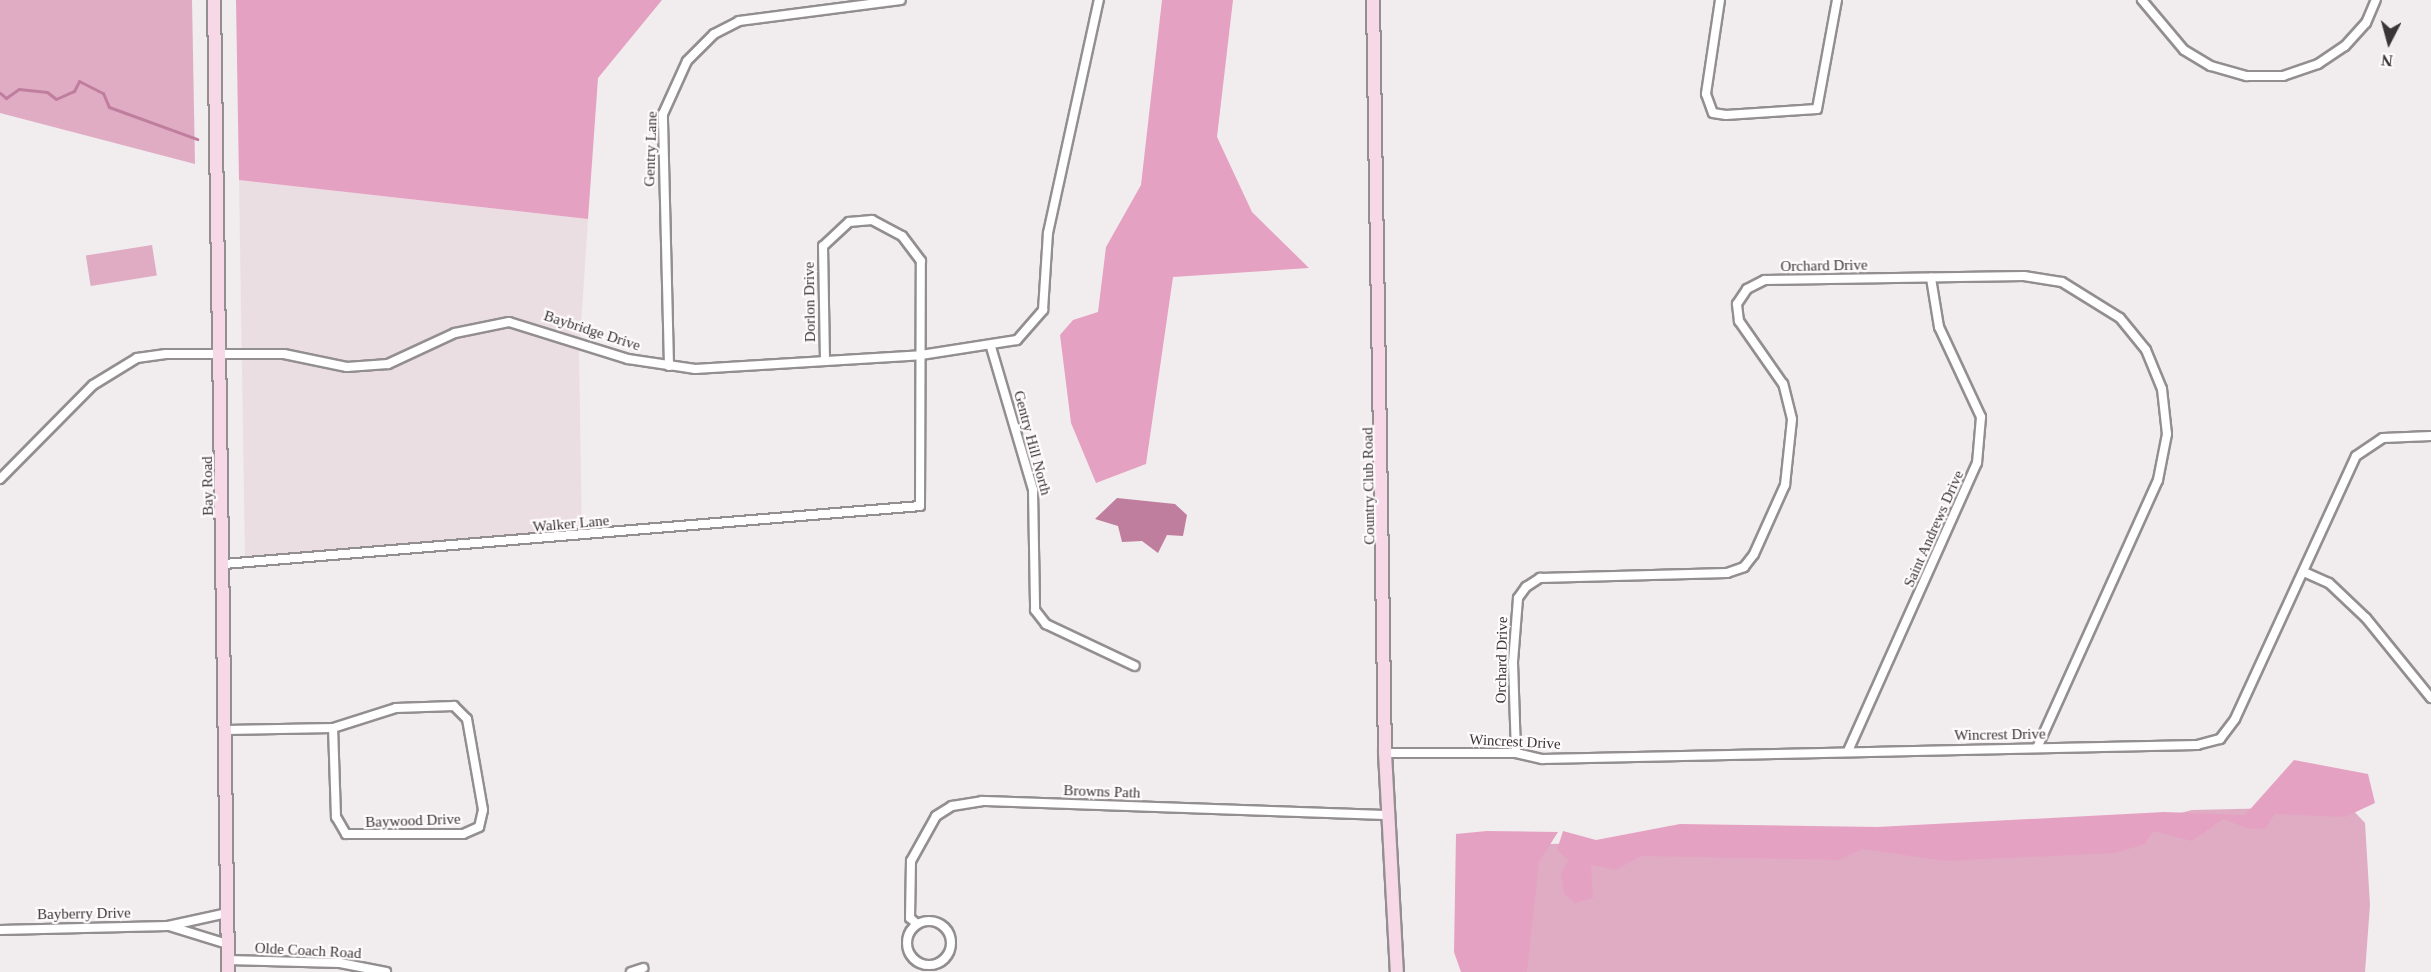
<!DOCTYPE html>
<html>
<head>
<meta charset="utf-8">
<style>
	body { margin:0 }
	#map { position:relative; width:2431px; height:972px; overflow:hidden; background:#f1ecee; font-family:Georgia,serif }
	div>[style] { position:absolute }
	.built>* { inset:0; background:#ebdee3 }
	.green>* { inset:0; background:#e0acc4; transform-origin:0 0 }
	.forest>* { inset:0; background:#e5a1c1 }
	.water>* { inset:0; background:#c07e9e }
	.stream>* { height:3px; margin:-1.5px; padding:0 1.5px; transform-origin:1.5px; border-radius:1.5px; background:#c07e9e }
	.roads { filter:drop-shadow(2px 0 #938e90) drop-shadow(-2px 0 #938e90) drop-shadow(0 2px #938e90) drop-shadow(0 -2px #938e90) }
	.street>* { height:8px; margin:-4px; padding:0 4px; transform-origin:4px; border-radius:4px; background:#fff }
	.street>.ring { margin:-4px; padding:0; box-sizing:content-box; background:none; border:8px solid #fff; border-radius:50% }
	.secondary>* { height:12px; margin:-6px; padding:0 6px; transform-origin:6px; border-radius:6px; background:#f6d8e7 }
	span { translate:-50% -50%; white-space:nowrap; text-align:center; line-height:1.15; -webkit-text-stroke:4.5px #fffafc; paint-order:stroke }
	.street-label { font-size:15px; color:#373536 }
	.north { position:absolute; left:2359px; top:12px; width:60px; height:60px; -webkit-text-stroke:4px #fffafc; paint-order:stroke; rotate:186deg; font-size:16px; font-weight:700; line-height:24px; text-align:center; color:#373536 }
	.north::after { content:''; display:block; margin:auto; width:21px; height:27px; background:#373536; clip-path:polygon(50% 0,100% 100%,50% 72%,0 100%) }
</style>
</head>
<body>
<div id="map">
	<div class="built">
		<div style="clip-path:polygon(239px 180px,588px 219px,579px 355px,582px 537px,245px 558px)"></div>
	</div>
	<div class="green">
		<div style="clip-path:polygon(0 0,192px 0,195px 164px,0 113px)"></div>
		<div style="left:152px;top:245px;width:31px;height:67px;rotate:81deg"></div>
		<div style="clip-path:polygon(2318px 807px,2350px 807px,2365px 823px,2370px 905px,2365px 972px,1516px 972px,1521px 845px,2146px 822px,2192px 810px)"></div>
	</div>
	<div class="forest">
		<div style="clip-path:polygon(236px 0,662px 0,598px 78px,588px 219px,239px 180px)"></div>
		<div style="clip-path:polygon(1162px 0,1233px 0,1217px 137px,1252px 212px,1309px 268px,1173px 277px,1146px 464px,1096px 483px,1071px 423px,1060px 335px,1073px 320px,1098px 312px,1106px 247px,1141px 185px)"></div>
		<div style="clip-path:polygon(2294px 760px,2368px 774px,2375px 803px,2345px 817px,2275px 814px,2266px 828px,2249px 829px,2223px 819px,2192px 841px,2153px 831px,2145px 844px,2115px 853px,1945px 861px,1863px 849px,1839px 860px,1641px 856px,1616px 870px,1591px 865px,1593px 898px,1575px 903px,1564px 894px,1561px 874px,1568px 860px,1557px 850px,1563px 831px,1596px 840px,1680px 824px,1877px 827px,2164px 812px,2245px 815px)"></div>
		<div style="clip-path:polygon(1487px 831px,1558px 832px,1539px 862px,1527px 972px,1461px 972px,1454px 952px,1456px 834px)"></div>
	</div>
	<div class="water">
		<div style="clip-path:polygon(1117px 498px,1175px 504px,1187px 515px,1183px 536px,1167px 535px,1158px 553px,1142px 541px,1122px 542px,1118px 526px,1095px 519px)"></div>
	</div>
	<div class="stream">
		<div style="left:0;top:93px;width:8px;rotate:40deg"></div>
		<div style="left:6px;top:98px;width:16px;rotate:-35deg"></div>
		<div style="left:19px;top:89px;width:28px;rotate:6deg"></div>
		<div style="left:47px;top:92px;width:11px;rotate:38deg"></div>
		<div style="left:56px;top:99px;width:20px;rotate:-24deg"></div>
		<div style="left:74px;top:91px;width:11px;rotate:-63deg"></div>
		<div style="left:79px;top:81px;width:27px;rotate:27deg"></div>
		<div style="left:103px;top:93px;width:15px;rotate:67deg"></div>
		<div style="left:109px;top:107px;width:94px;rotate:20deg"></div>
	</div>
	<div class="roads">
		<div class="street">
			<div style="left:1720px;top:0;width:95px;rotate:98.5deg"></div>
			<div style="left:1706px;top:94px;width:20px;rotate:70deg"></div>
			<div style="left:1713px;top:113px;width:13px;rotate:9deg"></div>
			<div style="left:1726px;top:115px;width:91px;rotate:-3.8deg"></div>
			<div style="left:1817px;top:109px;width:111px;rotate:-79.6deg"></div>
			<div style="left:2142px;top:0;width:65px;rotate:50deg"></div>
			<div style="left:2184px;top:50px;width:31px;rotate:31deg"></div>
			<div style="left:2211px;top:66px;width:37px;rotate:16deg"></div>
			<div style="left:2247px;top:76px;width:36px"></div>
			<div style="left:2283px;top:76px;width:37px;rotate:-19deg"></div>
			<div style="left:2318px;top:64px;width:32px;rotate:-34deg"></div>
			<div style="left:2345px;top:46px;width:31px;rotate:-48deg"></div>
			<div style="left:2366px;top:23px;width:25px;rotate:-67deg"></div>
			<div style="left:991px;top:347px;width:149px;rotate:73.6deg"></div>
			<div style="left:1033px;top:490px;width:120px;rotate:89deg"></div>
			<div style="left:1035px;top:610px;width:18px;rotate:52deg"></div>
			<div style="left:1046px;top:624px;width:98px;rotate:25.3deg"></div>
			<div style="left:669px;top:366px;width:252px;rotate:-91.4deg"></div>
			<div style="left:663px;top:114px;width:58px;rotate:-65.6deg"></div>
			<div style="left:687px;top:61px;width:38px;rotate:-45deg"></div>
			<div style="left:714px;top:34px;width:28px;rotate:-27deg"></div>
			<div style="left:739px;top:21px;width:163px;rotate:-7.4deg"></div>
			<div style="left:0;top:479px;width:132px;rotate:-45.3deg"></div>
			<div style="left:93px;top:385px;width:52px;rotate:-31.5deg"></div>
			<div style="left:137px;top:358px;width:29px;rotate:-8deg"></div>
			<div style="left:166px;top:354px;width:118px"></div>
			<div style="left:284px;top:354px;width:64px;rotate:11.7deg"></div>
			<div style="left:347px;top:367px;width:41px;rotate:-4.2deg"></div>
			<div style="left:388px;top:364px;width:74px;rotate:-24.8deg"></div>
			<div style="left:455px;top:333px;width:55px;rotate:-11.5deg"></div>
			<div style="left:509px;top:322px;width:125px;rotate:17.3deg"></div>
			<div style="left:628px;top:359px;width:68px;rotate:8.5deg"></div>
			<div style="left:695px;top:369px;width:226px;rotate:-3.5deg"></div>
			<div style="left:921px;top:355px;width:97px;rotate:-8.9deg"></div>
			<div style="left:1017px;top:340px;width:40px;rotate:-49deg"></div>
			<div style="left:1043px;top:310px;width:77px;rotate:-86.3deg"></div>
			<div style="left:1048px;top:233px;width:239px;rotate:-77.7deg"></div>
			<div style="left:224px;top:564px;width:698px;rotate:-4.76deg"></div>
			<div style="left:920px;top:506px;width:245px;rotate:-89.8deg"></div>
			<div style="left:921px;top:261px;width:31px;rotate:-127deg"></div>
			<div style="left:902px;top:236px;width:34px;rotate:-152deg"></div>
			<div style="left:872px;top:220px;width:23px;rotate:175deg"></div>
			<div style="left:849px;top:222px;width:35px;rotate:137deg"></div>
			<div style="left:823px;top:246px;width:114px;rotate:89deg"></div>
			<div style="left:2304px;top:572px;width:27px;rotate:24deg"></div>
			<div style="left:2329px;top:583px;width:51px;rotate:43.4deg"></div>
			<div style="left:2366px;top:618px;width:103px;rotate:50.9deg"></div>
			<div style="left:226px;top:730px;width:107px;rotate:-1.1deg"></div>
			<div style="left:333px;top:728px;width:66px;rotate:-17.6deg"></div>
			<div style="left:396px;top:708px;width:58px;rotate:-2deg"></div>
			<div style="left:454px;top:706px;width:18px;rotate:45deg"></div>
			<div style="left:467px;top:719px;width:92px;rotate:80deg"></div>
			<div style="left:483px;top:810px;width:17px;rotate:103deg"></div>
			<div style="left:479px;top:827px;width:17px;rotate:156deg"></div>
			<div style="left:463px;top:834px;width:117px;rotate:180deg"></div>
			<div style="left:346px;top:834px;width:20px;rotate:-120deg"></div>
			<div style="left:336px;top:817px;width:89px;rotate:-91.9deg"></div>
			<div style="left:1848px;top:751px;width:316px;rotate:-65.9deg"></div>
			<div style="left:1977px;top:463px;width:46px;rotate:-85deg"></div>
			<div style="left:1981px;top:417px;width:99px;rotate:-115deg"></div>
			<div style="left:1939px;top:327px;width:50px;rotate:-99.3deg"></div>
			<div style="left:1385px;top:753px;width:131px"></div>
			<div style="left:1516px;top:753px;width:27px;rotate:13deg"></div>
			<div style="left:1542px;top:759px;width:655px;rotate:-1.22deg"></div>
			<div style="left:2197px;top:745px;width:24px;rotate:-15deg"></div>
			<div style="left:2220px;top:739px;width:25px;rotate:-53deg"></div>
			<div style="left:2235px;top:719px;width:289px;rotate:-65.3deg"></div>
			<div style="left:2356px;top:456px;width:32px;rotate:-34deg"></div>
			<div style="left:2383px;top:438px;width:48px;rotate:-2.4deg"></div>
			<div style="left:1516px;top:753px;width:91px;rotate:-91.9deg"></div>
			<div style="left:1513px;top:662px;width:64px;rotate:-85.5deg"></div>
			<div style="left:1518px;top:598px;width:14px;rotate:-54deg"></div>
			<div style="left:1526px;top:587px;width:17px;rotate:-33deg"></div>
			<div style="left:1540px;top:578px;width:187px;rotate:-1.5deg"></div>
			<div style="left:1727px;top:573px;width:18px;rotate:-19deg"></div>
			<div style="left:1744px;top:567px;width:16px;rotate:-52deg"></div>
			<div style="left:1754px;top:554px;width:76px;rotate:-65.8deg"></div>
			<div style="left:1785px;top:485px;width:66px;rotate:-83.9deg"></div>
			<div style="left:1792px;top:419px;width:36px;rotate:-104deg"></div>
			<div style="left:1783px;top:384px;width:77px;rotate:-124.9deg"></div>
			<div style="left:1739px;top:321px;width:17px;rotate:-97deg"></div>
			<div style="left:1737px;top:304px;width:18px;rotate:-56deg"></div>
			<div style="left:1747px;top:289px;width:20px;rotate:-27deg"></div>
			<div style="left:1765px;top:280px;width:259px;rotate:-0.9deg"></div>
			<div style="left:2024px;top:276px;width:38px;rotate:9deg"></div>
			<div style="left:2062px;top:282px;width:68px;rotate:31.8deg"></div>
			<div style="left:2120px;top:318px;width:41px;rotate:50.9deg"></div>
			<div style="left:2146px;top:350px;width:42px;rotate:67.7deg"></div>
			<div style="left:2162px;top:389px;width:45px;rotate:83.7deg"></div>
			<div style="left:2167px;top:434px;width:47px;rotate:101.1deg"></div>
			<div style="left:2158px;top:480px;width:294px;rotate:114.3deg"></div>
			<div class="ring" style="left:907px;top:921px;width:36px;height:36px"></div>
			<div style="left:917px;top:924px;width:9px;rotate:-139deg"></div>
			<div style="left:910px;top:918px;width:57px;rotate:-89deg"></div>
			<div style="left:911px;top:861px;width:51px;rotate:-60.9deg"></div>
			<div style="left:936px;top:816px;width:19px;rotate:-32deg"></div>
			<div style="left:952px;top:806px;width:30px;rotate:-9deg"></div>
			<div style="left:982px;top:801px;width:406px;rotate:2deg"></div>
			<div style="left:169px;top:926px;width:61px;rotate:17.2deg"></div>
			<div style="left:0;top:930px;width:168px;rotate:-1.4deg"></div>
			<div style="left:168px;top:926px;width:60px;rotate:-12.4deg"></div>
			<div style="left:228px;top:960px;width:112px;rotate:1.5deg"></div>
			<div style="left:340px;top:963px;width:47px;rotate:11.1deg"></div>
			<div style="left:631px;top:972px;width:13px;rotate:-18deg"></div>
		</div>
		<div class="secondary">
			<div style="left:214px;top:0;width:972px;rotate:89.17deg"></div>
			<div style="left:1373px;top:0;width:753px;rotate:89.09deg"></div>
			<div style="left:1385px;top:753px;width:219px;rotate:86.9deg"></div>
		</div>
	</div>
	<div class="street-label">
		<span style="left:651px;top:149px;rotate:-88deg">Gentry Lane</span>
		<span style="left:1824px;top:266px;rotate:-1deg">Orchard Drive</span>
		<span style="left:810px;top:302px;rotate:-91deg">Dorlon Drive</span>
		<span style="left:592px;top:331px;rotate:18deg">Baybridge Drive</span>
		<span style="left:1032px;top:443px;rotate:75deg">Gentry Hill North</span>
		<span style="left:208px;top:486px;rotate:-91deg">Bay Road</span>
		<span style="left:1369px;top:486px;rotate:-91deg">Country Club Road</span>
		<span style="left:571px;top:524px;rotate:-5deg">Walker Lane</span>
		<span style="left:1934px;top:529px;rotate:-66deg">Saint Andrews Drive</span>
		<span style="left:1502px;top:660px;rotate:-89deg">Orchard Drive</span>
		<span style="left:2000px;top:735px;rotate:-1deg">Wincrest Drive</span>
		<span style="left:1515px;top:742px;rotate:3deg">Wincrest Drive</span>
		<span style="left:1102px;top:792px;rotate:2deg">Browns Path</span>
		<span style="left:413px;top:821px;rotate:-2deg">Baywood Drive</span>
		<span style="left:84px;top:914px;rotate:-1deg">Bayberry Drive</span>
		<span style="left:308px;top:951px;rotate:3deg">Olde Coach Road</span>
	</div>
	<div class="north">N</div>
</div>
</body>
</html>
